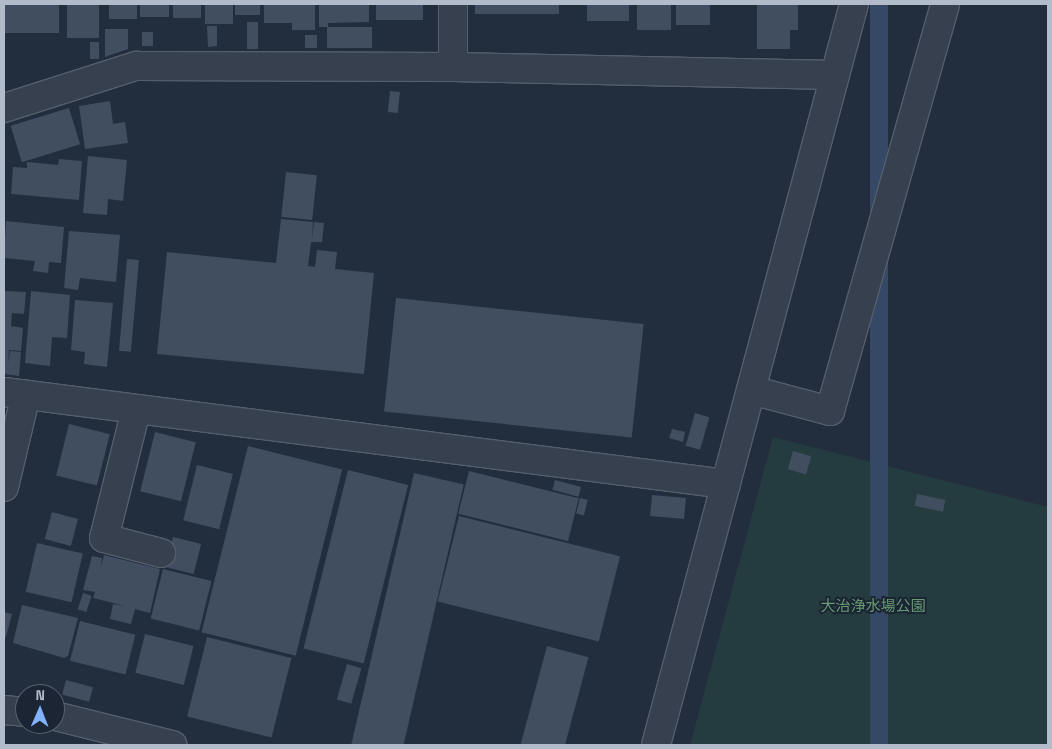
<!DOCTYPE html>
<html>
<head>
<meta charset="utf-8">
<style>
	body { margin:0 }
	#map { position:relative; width:1052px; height:749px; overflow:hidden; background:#222e3e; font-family:"Space Grotesk","Noto Sans JP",sans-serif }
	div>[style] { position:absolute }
	.green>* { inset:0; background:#243c3f }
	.water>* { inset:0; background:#354966; transform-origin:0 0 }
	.building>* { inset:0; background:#414e60; transform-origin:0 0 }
	.roads { filter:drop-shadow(1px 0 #545e6c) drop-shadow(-1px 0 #545e6c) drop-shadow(0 1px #545e6c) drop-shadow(0 -1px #545e6c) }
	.minor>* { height:28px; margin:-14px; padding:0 14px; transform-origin:14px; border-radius:14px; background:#36404e }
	span { translate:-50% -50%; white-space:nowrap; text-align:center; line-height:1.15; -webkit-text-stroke:4px #1b2533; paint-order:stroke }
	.park-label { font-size:15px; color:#689b74 }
	.frame { position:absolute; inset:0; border:5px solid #b2bbc9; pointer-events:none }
	.north { position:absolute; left:15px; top:684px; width:50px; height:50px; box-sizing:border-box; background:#1b2533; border:1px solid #57616f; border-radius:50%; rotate:1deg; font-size:14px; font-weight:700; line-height:20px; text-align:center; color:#b2bbc9 }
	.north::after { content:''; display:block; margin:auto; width:18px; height:22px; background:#83b2fd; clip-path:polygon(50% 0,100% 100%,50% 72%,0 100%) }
</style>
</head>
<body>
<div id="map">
	<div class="green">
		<div style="clip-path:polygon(773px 437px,1048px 507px,1048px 745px,690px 745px)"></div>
	</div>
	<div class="water">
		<div style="left:870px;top:4px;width:18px;height:767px"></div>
	</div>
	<div class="building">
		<div style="left:4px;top:4px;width:55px;height:29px"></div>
		<div style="left:67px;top:4px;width:32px;height:34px"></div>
		<div style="left:109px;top:4px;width:28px;height:15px"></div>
		<div style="left:140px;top:4px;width:29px;height:13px"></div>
		<div style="left:173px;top:4px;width:28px;height:14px"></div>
		<div style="left:205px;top:4px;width:28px;height:20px"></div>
		<div style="left:235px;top:4px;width:25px;height:11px"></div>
		<div style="clip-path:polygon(264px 4px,315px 4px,315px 30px,292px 30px,292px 23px,264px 23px)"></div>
		<div style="clip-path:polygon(319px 4px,369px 4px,369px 22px,328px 23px,328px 27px,319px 27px)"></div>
		<div style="left:376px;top:4px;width:47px;height:16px"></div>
		<div style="left:475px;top:4px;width:84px;height:10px"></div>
		<div style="left:587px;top:4px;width:42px;height:17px"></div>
		<div style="left:637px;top:4px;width:34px;height:26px"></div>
		<div style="left:676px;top:4px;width:34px;height:21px"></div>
		<div style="clip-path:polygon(757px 4px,798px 4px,798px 30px,790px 30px,790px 49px,757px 49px)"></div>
		<div style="left:247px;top:22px;width:11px;height:27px"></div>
		<div style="clip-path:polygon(207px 26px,217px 26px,217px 46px,208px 47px)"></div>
		<div style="left:372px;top:27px;width:21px;height:45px;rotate:90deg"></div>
		<div style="clip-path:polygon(105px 29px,128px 29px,128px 49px,105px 57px)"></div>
		<div style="left:142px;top:32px;width:11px;height:14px"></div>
		<div style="left:317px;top:35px;width:13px;height:12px;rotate:90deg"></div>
		<div style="left:90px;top:42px;width:9px;height:17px"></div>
		<div style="left:390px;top:91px;width:10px;height:21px;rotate:6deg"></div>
		<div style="clip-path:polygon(110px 101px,113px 124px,125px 122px,128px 143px,85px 149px,79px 106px)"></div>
		<div style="left:69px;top:108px;width:38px;height:61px;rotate:73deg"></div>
		<div style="clip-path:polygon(88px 156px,127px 160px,123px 201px,108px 199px,107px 215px,83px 213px)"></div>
		<div style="clip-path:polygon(59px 159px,82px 161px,79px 200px,11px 194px,13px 167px,27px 168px,27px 162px,58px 165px)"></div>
		<div style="left:286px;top:172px;width:31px;height:45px;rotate:6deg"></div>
		<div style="clip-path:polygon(281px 219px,313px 222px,312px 239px,314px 222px,324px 223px,322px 242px,311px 242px,308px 266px,315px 267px,317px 250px,337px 252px,335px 269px,374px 273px,364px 374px,157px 354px,167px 252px,276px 263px)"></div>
		<div style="clip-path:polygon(6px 221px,64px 227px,61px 263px,49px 262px,48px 273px,33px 271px,35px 261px,4px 258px)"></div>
		<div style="clip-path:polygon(69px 231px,120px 235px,116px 282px,80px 278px,78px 290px,64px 288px)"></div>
		<div style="left:127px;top:259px;width:12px;height:92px;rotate:5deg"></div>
		<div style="clip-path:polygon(4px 291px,26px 292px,24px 314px,12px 313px,11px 326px,23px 328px,21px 351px,9px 350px,8px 363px,10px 351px,21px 352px,19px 376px,4px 374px)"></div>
		<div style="clip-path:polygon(31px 291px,70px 295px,67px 338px,52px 337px,50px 366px,25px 363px)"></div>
		<div style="left:396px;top:298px;width:249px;height:114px;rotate:6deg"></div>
		<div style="clip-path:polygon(75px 300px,113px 303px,107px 367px,84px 364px,85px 352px,71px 350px)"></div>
		<div style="left:695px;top:413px;width:15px;height:34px;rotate:16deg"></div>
		<div style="left:69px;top:424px;width:42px;height:53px;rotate:14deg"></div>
		<div style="clip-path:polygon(672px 429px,685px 432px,683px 442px,669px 438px)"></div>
		<div style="left:155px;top:432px;width:42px;height:61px;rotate:14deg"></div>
		<div style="left:248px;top:446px;width:97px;height:192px;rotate:14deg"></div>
		<div style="left:793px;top:451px;width:19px;height:19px;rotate:16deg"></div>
		<div style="left:197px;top:465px;width:37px;height:57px;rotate:14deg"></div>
		<div style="left:348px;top:470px;width:62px;height:184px;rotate:14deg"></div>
		<div style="left:469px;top:471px;width:113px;height:44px;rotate:14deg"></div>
		<div style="left:414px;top:473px;width:51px;height:280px;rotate:13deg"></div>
		<div style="left:555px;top:480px;width:27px;height:10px;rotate:15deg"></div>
		<div style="left:917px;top:494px;width:29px;height:12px;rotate:12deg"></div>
		<div style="left:652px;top:495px;width:34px;height:21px;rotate:5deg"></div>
		<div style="left:580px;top:498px;width:8px;height:16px;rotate:14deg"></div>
		<div style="left:52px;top:512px;width:27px;height:28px;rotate:15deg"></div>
		<div style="left:459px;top:516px;width:166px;height:88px;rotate:14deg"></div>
		<div style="left:173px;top:537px;width:29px;height:31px;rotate:14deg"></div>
		<div style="left:37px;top:543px;width:47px;height:50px;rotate:13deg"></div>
		<div style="clip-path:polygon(104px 555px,160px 569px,150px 613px,135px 609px,131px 624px,110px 619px,113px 604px,125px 606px,93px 598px,95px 592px,83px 590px,92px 556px,102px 558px,101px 567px)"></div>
		<div style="left:163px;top:569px;width:50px;height:51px;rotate:14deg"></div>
		<div style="left:83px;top:593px;width:9px;height:17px;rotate:18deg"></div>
		<div style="clip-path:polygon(22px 605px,78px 618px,68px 656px,64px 658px,13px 643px)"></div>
		<div style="clip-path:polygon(4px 612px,12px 614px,6px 637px,4px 636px)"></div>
		<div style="left:80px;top:621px;width:57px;height:41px;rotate:14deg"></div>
		<div style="left:145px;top:634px;width:50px;height:40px;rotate:14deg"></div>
		<div style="left:207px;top:637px;width:87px;height:82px;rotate:14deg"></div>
		<div style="left:547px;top:646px;width:43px;height:102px;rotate:15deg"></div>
		<div style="left:347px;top:664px;width:15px;height:37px;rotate:16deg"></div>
		<div style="left:66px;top:680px;width:28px;height:15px;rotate:15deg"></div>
	</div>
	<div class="roads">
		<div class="minor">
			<div style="left:453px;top:4px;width:63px;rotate:90deg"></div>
			<div style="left:4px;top:108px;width:139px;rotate:-17.7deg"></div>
			<div style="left:136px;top:66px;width:317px;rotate:0.2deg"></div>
			<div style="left:453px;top:67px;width:382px;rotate:1.2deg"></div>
			<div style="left:751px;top:390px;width:82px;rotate:14.9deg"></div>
			<div style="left:830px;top:411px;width:423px;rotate:-74.2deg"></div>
			<div style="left:4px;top:392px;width:728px;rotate:7.26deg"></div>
			<div style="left:136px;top:410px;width:132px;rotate:104deg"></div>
			<div style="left:104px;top:538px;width:59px;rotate:14.7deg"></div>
			<div style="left:4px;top:487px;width:95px;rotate:-76.6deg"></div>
			<div style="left:4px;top:710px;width:21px;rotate:5deg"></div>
			<div style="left:55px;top:716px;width:121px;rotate:13.9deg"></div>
			<div style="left:656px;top:745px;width:767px;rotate:-75.04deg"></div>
		</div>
	</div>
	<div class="park-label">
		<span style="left:873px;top:606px">大治浄水場公園</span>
	</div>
	<div class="frame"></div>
	<div class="north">N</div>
</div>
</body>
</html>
